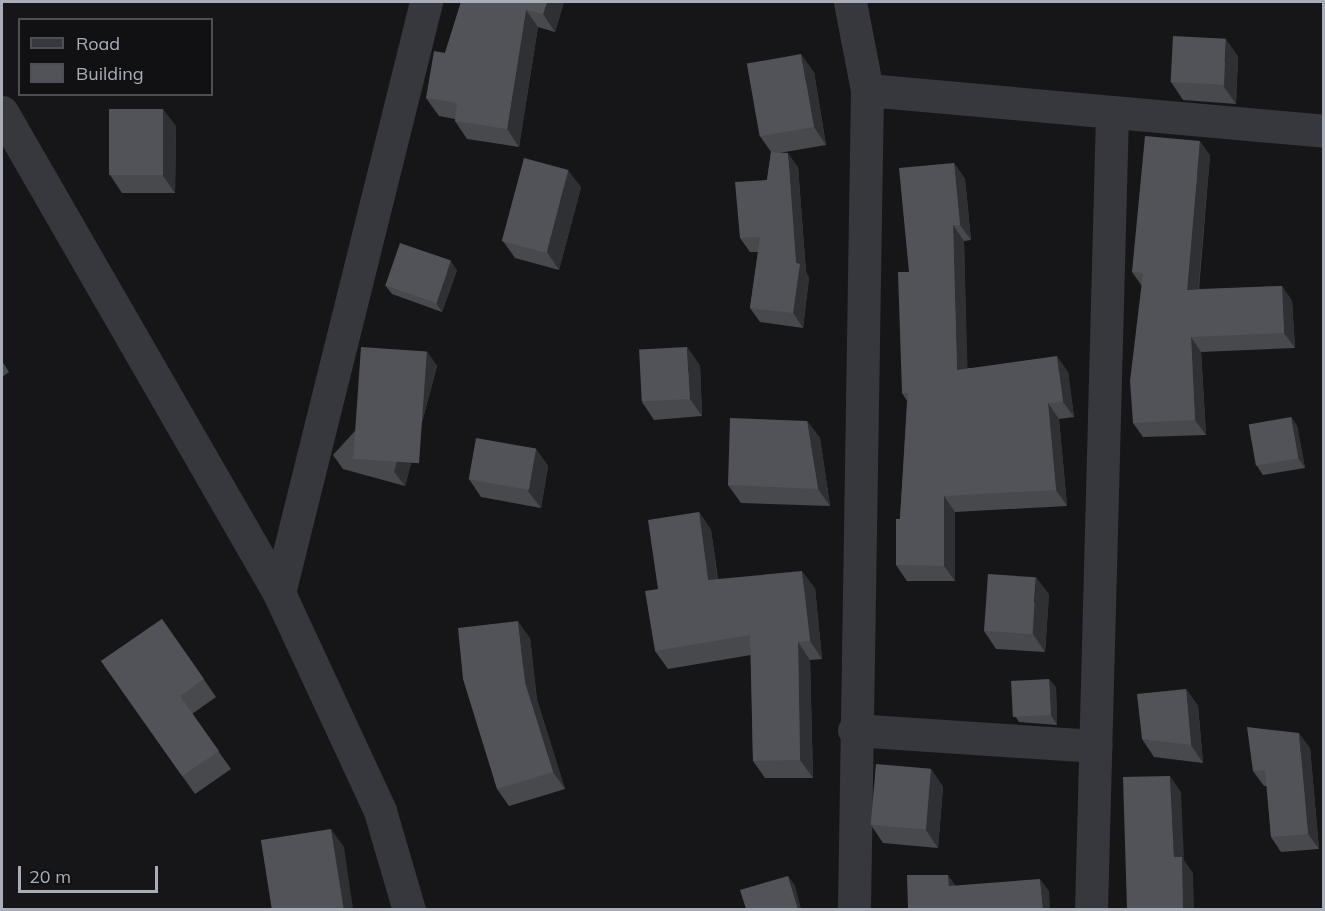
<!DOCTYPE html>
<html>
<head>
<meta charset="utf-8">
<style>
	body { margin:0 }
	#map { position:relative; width:1325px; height:911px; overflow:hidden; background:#161618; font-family:Mulish,sans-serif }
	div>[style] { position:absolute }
	.minor>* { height:33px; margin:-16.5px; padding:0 16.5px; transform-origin:16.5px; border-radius:16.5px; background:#37383d }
	.wall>* { inset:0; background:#47494d }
	.shaded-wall>* { inset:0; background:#2f3033 }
	.building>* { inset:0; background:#525359; transform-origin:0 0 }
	span { translate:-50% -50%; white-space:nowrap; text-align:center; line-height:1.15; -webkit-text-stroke:5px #111113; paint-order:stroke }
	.frame { position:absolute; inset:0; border:3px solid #a8adb8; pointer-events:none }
	.legend { position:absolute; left:18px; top:18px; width:195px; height:78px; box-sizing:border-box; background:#111113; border:2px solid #4d4f55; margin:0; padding:8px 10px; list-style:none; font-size:18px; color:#a8adb8 }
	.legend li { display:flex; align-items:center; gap:12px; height:30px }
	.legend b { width:30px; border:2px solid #4d4f55 }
	.scale { position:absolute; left:18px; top:866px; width:140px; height:27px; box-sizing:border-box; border:3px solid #a8adb8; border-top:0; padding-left:8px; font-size:18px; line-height:21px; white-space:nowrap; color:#a8adb8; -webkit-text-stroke:4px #111113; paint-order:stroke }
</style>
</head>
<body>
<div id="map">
	<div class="minor">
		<div style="left:850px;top:2px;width:90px;rotate:79.1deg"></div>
		<div style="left:867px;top:90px;width:820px;rotate:90.91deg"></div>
		<div style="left:867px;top:90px;width:459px;rotate:5.1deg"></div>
		<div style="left:2px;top:112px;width:555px;rotate:60.06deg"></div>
		<div style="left:279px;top:593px;width:240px;rotate:65.1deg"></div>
		<div style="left:380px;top:811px;width:103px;rotate:73.7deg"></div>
		<div style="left:279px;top:593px;width:609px;rotate:-76.03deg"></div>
		<div style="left:854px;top:730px;width:242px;rotate:3.8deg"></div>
		<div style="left:1091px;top:910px;width:795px;rotate:-88.49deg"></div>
	</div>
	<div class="wall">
		<div style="clip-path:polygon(461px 2px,564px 2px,555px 32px,538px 27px,519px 147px,467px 139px,455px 121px,455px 119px,439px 116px,426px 98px,445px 53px)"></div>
		<div style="clip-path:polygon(1238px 56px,1236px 104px,1183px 100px,1171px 82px)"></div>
		<div style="clip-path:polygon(814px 72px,826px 145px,779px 153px,798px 167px,806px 272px,809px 278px,803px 328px,760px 322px,750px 308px,758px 252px,750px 252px,740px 238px,767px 180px,771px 152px,760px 136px)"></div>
		<div style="clip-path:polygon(176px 126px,175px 193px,122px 193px,110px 175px)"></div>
		<div style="clip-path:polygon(1210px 155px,1199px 289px,1282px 286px,1292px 301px,1295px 348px,1201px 352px,1206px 435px,1143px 437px,1133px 423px,1142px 286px,1132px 272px)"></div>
		<div style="clip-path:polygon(954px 163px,965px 179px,971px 240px,964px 241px,967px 368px,1068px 372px,1074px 417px,1059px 419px,1067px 506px,955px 512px,955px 581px,907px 581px,896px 565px,900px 519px,907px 401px,902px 393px,909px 272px)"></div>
		<div style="clip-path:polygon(581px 187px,559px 270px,515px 258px,503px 241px)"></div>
		<div style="clip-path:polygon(457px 270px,442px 312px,392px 294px,385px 285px)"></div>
		<div style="clip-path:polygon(427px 352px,437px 366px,405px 486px,343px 469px,333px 455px)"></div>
		<div style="clip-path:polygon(2px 361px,9px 372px,2px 377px)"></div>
		<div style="clip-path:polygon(700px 365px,702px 416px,654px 420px,642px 402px)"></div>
		<div style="clip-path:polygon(1291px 417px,1297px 426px,1305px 468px,1263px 475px,1257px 466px)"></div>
		<div style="clip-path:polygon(807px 421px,820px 438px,830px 506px,741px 503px,728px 485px)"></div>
		<div style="clip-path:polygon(536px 449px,548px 466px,541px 508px,481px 497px,469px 479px)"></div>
		<div style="clip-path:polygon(699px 512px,711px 530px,718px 579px,815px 588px,822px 659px,810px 660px,813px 778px,765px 778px,753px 761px,751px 655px,668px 669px,655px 651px,658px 589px)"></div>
		<div style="clip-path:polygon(1049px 594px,1045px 652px,996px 649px,984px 631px)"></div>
		<div style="clip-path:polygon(162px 619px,216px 697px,192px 714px,231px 769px,195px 794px,101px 661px)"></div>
		<div style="clip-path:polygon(530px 638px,537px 700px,565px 789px,509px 806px,497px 789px)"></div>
		<div style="clip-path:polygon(1049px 679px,1056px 688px,1057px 725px,1019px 722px,1013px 713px)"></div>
		<div style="clip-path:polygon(1186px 689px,1198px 706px,1203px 763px,1154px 757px,1142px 739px)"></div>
		<div style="clip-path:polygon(1310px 748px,1319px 849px,1281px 852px,1271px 837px,1267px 786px,1264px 786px,1253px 771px)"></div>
		<div style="clip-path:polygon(931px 769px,943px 787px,938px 848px,883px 843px,871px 825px)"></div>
	</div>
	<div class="shaded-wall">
		<div style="clip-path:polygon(547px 2px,564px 2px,555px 32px,543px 14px)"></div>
		<div style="clip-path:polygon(526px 10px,538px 27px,519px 147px,507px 129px)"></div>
		<div style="clip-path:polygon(1226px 39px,1238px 56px,1236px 104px,1224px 87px)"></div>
		<div style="clip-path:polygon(801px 54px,814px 72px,826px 145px,814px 127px)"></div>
		<div style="clip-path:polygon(163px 109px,176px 126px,175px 193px,163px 176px)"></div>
		<div style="clip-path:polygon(1200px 141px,1210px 155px,1197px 305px,1187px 290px)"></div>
		<div style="clip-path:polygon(788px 153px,798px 167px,806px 272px,809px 278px,803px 328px,793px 313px,796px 263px)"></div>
		<div style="clip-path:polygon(954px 163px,965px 179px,971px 240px,960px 225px)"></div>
		<div style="clip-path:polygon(568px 170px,581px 187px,559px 270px,547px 252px)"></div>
		<div style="clip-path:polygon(953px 225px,964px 241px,968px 386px,957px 370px)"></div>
		<div style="clip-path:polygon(451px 261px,457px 270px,442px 312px,436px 303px)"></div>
		<div style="clip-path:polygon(1282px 286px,1292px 301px,1295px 348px,1284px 333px)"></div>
		<div style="clip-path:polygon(1191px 337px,1201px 352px,1206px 435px,1195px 420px)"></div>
		<div style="clip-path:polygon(687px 347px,700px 365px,702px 416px,690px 399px)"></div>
		<div style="clip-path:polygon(427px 352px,437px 366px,405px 486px,394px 472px)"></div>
		<div style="clip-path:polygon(1057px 356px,1068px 372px,1074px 417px,1063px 402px)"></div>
		<div style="clip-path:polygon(1048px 403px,1059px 419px,1067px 506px,1056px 490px)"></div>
		<div style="clip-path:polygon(1291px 417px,1297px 426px,1305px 468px,1298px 458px)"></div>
		<div style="clip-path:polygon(807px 421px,820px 438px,830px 506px,818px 489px)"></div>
		<div style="clip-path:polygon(536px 449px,548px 466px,541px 508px,528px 491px)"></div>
		<div style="clip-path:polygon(944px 496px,955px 512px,955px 581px,944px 566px)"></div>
		<div style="clip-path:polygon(699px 512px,711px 530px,720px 598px,708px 580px)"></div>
		<div style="clip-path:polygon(802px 571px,815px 588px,822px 659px,810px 641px)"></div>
		<div style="clip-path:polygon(1036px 577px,1049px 594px,1045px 652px,1033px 634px)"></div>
		<div style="clip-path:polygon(518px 621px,530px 638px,537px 700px,565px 789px,553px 772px,525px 683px)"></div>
		<div style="clip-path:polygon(798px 642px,810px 660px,813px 778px,800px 760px)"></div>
		<div style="clip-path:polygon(1049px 679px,1056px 688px,1057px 725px,1051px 715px)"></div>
		<div style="clip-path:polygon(1186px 689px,1198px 706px,1203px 763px,1191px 745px)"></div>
		<div style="clip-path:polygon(1299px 733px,1310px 748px,1319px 849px,1308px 834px)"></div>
		<div style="clip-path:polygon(931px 769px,943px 787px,938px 848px,926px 830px)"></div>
		<div style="clip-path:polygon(1170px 776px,1181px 792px,1184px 860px,1193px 873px,1194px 909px,1183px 909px,1174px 857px)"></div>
		<div style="clip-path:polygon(331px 829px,344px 847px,353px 909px,343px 909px)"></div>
		<div style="clip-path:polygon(948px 875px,957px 888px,949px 886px)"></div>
		<div style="clip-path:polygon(788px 876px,795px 885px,801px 909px,798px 909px)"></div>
		<div style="clip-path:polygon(1040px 879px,1049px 891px,1050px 909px,1043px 909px)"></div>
	</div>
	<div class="building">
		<div style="clip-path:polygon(461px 2px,547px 2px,543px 14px,526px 10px,507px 129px,455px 121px,457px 103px,426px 98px,434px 51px,445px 53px)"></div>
		<div style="left:1173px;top:36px;width:53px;height:46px;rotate:3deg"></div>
		<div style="left:801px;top:54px;width:74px;height:55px;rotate:80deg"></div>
		<div style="left:109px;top:109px;width:54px;height:66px"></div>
		<div style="clip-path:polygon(1145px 136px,1200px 141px,1187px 290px,1282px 286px,1284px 333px,1191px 337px,1195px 420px,1133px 423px,1130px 381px,1143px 273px,1132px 272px)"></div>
		<div style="clip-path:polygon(771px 152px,788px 153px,796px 263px,800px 264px,793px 313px,750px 308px,760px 237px,740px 238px,735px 182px,767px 180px)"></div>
		<div style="left:524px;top:158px;width:46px;height:86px;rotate:15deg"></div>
		<div style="clip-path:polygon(954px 163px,960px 225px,953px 225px,957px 370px,1057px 356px,1063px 402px,1048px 403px,1056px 490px,944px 496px,944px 566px,896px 565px,896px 519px,900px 519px,908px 393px,902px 393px,898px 272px,909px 272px,899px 168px)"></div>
		<div style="left:400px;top:243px;width:54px;height:45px;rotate:19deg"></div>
		<div style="left:361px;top:347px;width:66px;height:112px;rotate:4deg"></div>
		<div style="left:687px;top:347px;width:52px;height:48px;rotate:87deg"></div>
		<div style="left:1291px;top:417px;width:42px;height:43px;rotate:80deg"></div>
		<div style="clip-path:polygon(730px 418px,807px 421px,818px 489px,728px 485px)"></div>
		<div style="left:476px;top:438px;width:61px;height:42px;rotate:10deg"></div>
		<div style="clip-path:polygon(699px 512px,708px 580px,802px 571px,810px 641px,798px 642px,800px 760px,753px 761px,750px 635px,655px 651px,645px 591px,658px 589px,648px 520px)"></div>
		<div style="left:988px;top:574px;width:48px;height:57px;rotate:4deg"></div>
		<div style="clip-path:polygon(162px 619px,204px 679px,180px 696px,219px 751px,182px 776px,101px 661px)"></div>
		<div style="clip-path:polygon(518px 621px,525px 683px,553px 772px,497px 789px,463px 679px,458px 628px)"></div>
		<div style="left:1049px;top:679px;width:36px;height:38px;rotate:87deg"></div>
		<div style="clip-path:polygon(1186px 689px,1191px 745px,1142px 739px,1137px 694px)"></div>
		<div style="clip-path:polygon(1247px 727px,1299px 733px,1308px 834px,1271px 837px,1265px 770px,1253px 771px)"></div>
		<div style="left:876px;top:764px;width:55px;height:61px;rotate:5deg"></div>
		<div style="clip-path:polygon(1170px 776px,1174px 857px,1182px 857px,1183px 909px,1127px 909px,1123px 777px)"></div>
		<div style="left:331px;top:829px;width:81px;height:71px;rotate:81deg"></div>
		<div style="clip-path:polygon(907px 875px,948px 875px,949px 886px,1040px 879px,1043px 909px,908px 909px)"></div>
		<div style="clip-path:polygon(788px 876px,798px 909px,746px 909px,740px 890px)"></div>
	</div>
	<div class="frame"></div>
	<ul class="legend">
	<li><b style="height:8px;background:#37383d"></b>Road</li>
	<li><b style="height:16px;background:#525359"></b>Building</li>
	</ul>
	<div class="scale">20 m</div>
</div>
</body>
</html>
